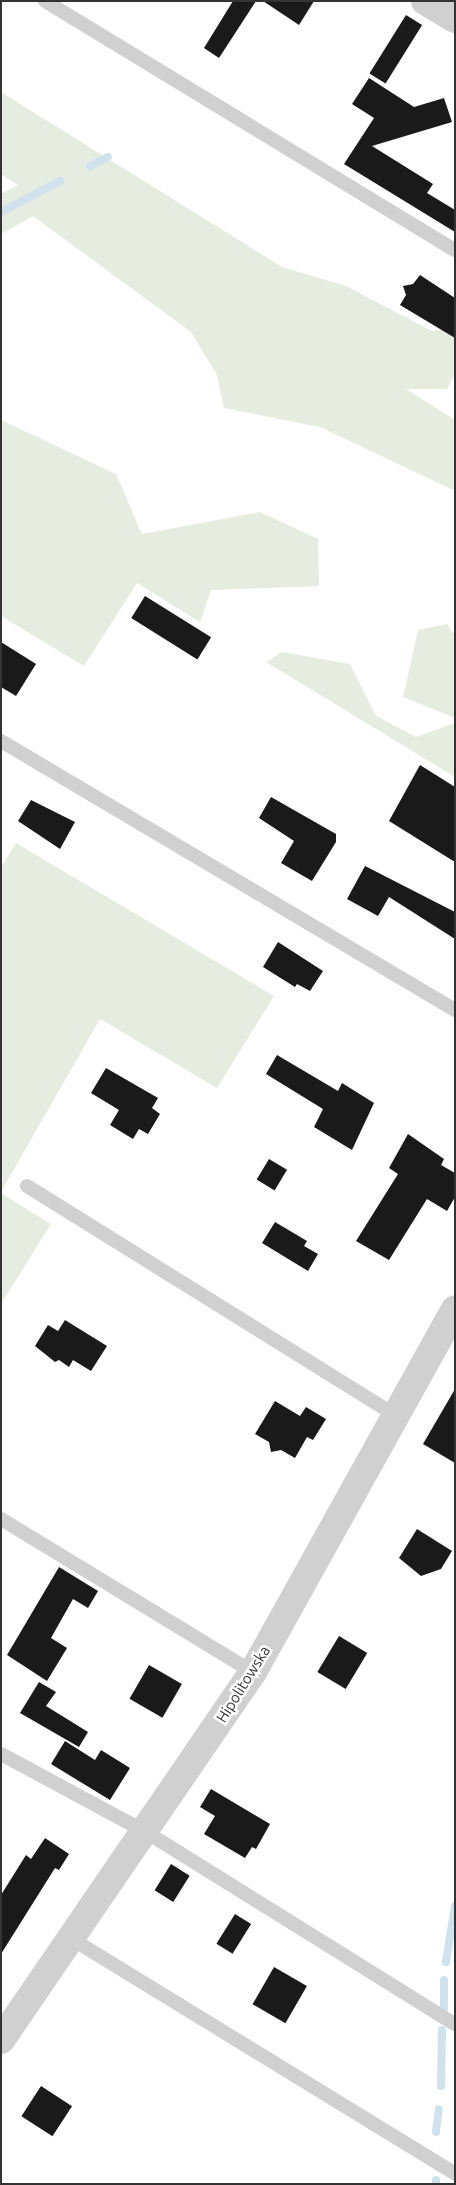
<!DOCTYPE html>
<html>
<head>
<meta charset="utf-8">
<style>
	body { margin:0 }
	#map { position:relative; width:456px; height:2185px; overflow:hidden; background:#fff; font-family:Ubuntu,sans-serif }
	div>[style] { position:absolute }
	.green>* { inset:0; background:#e6ecdf }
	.stream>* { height:8px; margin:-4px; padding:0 4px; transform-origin:4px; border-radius:4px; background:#cfe2ee }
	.building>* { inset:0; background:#1a1a1a; transform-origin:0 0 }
	.lane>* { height:14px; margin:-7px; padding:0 7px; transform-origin:7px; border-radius:7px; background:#d0d0d0 }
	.street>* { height:28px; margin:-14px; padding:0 14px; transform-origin:14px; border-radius:14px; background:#d0d0d0 }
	span { translate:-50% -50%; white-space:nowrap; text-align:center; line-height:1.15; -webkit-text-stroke:5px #fff; paint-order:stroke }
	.street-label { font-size:15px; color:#333 }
	.frame { position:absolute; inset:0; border:2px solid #333; pointer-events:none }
</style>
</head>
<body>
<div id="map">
	<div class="green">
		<div style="clip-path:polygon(1px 92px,282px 267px,346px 286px,432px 331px,455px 328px,455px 374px,447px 389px,406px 389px,455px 420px,455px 491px,320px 427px,224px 408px,217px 375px,191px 332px,33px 216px,1px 234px,1px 194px,18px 185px,1px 174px)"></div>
		<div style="clip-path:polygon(1px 420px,116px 474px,142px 534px,260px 512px,318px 539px,319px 586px,211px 590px,200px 622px,137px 583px,84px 666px,1px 616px)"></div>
		<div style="clip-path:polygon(447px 624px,455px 636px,455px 718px,403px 697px,418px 630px)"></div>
		<div style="clip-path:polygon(282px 652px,350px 664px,376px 716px,416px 737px,455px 723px,455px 777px,266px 662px)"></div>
		<div style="clip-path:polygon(16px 843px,274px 996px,217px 1088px,100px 1019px,1px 1192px,1px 867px)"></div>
		<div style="clip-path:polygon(1px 1193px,51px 1224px,1px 1304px)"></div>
	</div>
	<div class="stream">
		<div style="left:90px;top:166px;width:20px;rotate:-27deg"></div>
		<div style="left:1px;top:212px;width:67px;rotate:-27.7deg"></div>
		<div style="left:446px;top:1962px;width:57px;rotate:-80.9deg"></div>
		<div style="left:444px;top:2008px;width:28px;rotate:-90deg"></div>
		<div style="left:441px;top:2086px;width:56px;rotate:-89deg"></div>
		<div style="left:436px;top:2132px;width:23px;rotate:-83deg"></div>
		<div style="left:436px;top:2184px;width:4px;rotate:-90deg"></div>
	</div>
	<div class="building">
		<div style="clip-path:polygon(233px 1px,256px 1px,219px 58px,204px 48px)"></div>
		<div style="clip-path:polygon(263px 1px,314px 1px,299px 25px)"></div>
		<div style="left:406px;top:15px;width:19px;height:69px;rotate:32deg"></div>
		<div style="clip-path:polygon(369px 78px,414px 107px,444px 98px,452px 122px,372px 146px,433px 184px,427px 193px,455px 210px,455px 232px,344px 164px,374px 118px,352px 104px)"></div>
		<div style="clip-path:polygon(420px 275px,455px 298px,455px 338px,400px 305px,406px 295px,403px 286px,413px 284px)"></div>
		<div style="left:145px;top:596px;width:78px;height:26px;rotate:32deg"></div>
		<div style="clip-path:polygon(1px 642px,36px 664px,16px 696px,1px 687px)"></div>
		<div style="clip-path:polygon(420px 765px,455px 787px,455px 862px,389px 821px)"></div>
		<div style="clip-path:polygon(271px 797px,336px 834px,336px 842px,312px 881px,281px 863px,294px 841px,259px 818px)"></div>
		<div style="clip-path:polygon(31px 800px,75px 822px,60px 849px,18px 821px)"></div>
		<div style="clip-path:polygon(365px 866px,455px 912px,455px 939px,389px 897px,378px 916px,347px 899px)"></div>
		<div style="clip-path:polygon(278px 942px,323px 971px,310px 991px,297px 984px,295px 987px,263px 967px)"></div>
		<div style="clip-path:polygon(277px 1055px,338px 1091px,342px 1083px,374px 1103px,352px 1150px,314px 1127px,323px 1109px,266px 1074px)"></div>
		<div style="clip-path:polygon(106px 1068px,158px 1098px,152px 1108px,160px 1114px,148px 1134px,139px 1129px,133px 1139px,110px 1125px,119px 1110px,91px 1093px)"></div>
		<div style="clip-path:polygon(408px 1134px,444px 1159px,441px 1165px,455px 1173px,455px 1197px,447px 1211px,427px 1199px,389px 1260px,356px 1241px,398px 1174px,389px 1168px)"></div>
		<div style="left:269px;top:1159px;width:21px;height:24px;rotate:31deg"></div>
		<div style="clip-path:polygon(275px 1222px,307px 1241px,304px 1246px,318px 1254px,308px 1271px,262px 1243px)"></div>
		<div style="clip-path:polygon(65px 1320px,107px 1346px,91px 1371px,73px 1360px,69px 1367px,59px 1360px,55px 1362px,35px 1346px,48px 1325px,58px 1331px)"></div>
		<div style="clip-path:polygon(455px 1389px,455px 1463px,423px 1444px)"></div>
		<div style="clip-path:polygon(275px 1401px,300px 1416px,306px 1407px,326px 1419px,313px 1440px,307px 1437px,295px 1458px,281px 1450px,271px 1452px,269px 1442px,255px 1434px)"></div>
		<div style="clip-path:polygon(417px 1529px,452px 1551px,441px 1569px,421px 1576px,399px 1558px)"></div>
		<div style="clip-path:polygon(59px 1567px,98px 1591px,88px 1608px,73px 1599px,51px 1638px,67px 1648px,47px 1681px,7px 1655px)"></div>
		<div style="left:339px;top:1636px;width:33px;height:42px;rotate:31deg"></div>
		<div style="left:149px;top:1665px;width:38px;height:39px;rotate:30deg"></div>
		<div style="clip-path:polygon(39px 1682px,56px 1692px,46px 1706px,88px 1732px,79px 1747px,20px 1713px)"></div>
		<div style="clip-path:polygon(65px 1741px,95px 1760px,101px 1750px,130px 1768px,110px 1800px,51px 1764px)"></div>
		<div style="clip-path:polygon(211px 1789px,270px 1824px,256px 1849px,252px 1847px,245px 1858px,204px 1834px,215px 1816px,200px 1807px)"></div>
		<div style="clip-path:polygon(45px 1838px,69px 1854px,59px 1870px,55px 1868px,1px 1954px,1px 1895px,26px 1855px,31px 1859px)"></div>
		<div style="left:171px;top:1864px;width:22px;height:31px;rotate:32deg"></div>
		<div style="left:235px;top:1914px;width:19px;height:35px;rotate:32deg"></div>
		<div style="left:274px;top:1967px;width:38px;height:43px;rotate:30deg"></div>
		<div style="left:41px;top:2086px;width:37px;height:36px;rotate:33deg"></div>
	</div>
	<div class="lane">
		<div style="left:45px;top:1px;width:480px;rotate:31.3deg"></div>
		<div style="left:1px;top:741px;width:528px;rotate:30.65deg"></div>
		<div style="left:27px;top:1186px;width:436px;rotate:31.9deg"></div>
		<div style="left:1px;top:1519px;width:295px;rotate:31.3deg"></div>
		<div style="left:1px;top:1754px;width:165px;rotate:28.3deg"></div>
		<div style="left:146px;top:1832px;width:364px;rotate:31.9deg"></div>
		<div style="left:72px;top:1939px;width:449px;rotate:31.5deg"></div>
	</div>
	<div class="street">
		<div style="left:425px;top:1px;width:35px;rotate:31deg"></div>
		<div style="left:1px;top:2040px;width:446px;rotate:-55.6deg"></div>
		<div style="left:253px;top:1672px;width:415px;rotate:-60.9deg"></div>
	</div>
	<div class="street-label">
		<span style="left:243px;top:1684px;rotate:-58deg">Hipolitowska</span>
	</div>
	<div class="frame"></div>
</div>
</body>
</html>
